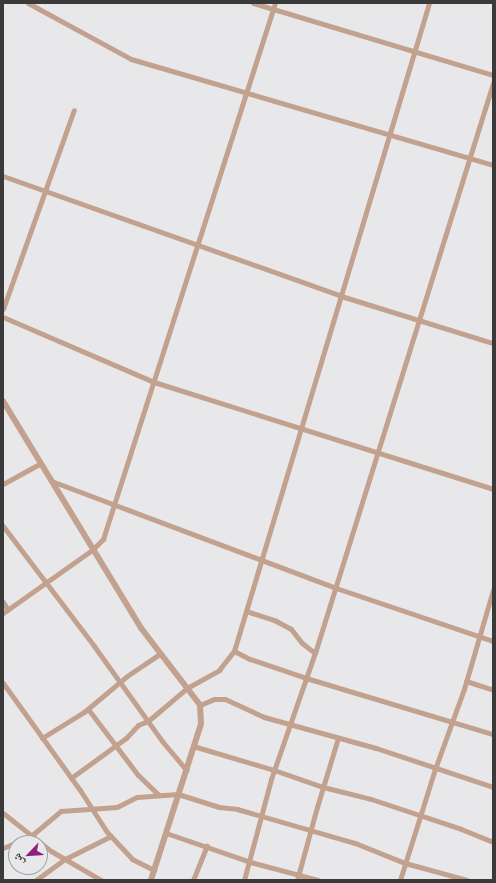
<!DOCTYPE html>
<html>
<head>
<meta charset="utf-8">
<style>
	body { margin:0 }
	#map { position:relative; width:496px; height:883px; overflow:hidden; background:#e8e8ea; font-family:Commissioner,"Noto Naskh Arabic",sans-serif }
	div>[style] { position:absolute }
	.minor>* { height:5px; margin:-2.5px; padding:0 2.5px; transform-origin:2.5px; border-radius:2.5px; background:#c3a18f }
	.tertiary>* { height:6px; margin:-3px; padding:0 3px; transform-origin:3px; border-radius:3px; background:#c3a18f }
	span { translate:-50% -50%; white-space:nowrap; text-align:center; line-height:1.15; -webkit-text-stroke:4px #e8e8ea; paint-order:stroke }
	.frame { position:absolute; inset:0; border:4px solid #3a3a3b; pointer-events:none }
	.north { position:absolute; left:8px; top:835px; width:40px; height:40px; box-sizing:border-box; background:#e8e8ea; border:1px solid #a2a2a4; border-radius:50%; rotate:245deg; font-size:11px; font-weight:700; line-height:16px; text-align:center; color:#3a3a3b }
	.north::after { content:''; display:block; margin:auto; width:14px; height:18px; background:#911d7d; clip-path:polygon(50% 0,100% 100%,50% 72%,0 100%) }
</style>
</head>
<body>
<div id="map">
	<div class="minor">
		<div style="left:28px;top:3px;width:117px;rotate:28.5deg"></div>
		<div style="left:131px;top:59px;width:377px;rotate:16.3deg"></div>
		<div style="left:253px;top:3px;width:251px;rotate:16.7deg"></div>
		<div style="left:3px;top:176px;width:359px;rotate:19.5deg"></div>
		<div style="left:341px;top:296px;width:159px;rotate:17.2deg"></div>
		<div style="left:3px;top:309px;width:211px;rotate:-70.4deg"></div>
		<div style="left:3px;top:317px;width:164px;rotate:23.3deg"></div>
		<div style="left:154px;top:382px;width:355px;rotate:17.5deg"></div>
		<div style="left:54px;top:482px;width:301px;rotate:20.6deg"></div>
		<div style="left:336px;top:588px;width:166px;rotate:18.7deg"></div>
		<div style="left:3px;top:484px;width:43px;rotate:-28.9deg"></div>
		<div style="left:3px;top:526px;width:151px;rotate:52.8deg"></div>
		<div style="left:94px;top:646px;width:117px;rotate:54.4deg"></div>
		<div style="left:162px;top:741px;width:38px;rotate:50deg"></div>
		<div style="left:3px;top:602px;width:9px;rotate:58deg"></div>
		<div style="left:246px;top:611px;width:32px;rotate:18deg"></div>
		<div style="left:276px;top:621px;width:17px;rotate:28deg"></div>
		<div style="left:291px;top:629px;width:18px;rotate:52deg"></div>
		<div style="left:302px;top:643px;width:16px;rotate:38deg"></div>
		<div style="left:3px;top:613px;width:109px;rotate:-35.3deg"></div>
		<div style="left:92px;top:550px;width:16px;rotate:-45deg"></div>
		<div style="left:103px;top:539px;width:563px;rotate:-72.21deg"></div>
		<div style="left:234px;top:651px;width:18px;rotate:27deg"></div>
		<div style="left:250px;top:659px;width:59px;rotate:18.7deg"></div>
		<div style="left:306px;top:678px;width:195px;rotate:16.7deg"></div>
		<div style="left:466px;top:681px;width:28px;rotate:18deg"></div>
		<div style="left:3px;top:683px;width:132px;rotate:54.3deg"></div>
		<div style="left:80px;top:790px;width:50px;rotate:57.3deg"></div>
		<div style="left:107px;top:832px;width:37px;rotate:47deg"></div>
		<div style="left:132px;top:859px;width:25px;rotate:27deg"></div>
		<div style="left:200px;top:705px;width:15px;rotate:-23deg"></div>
		<div style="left:214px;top:699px;width:11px"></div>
		<div style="left:225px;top:699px;width:43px;rotate:24.8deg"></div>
		<div style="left:264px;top:717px;width:116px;rotate:15.5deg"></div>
		<div style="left:376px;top:748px;width:123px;rotate:18.4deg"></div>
		<div style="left:88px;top:709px;width:83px;rotate:52.9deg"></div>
		<div style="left:138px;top:775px;width:29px;rotate:44deg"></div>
		<div style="left:42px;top:738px;width:49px;rotate:-31.8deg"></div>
		<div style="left:84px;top:712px;width:56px;rotate:-39.9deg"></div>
		<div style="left:127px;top:676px;width:40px;rotate:-34deg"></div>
		<div style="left:193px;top:746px;width:84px;rotate:16.5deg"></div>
		<div style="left:274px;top:770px;width:52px;rotate:19.1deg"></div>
		<div style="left:323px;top:787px;width:49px;rotate:14deg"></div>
		<div style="left:371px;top:799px;width:95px;rotate:18.4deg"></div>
		<div style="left:461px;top:829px;width:35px;rotate:22deg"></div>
		<div style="left:71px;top:778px;width:68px;rotate:-36deg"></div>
		<div style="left:126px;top:738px;width:18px;rotate:-47deg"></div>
		<div style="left:138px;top:725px;width:11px;rotate:-22deg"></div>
		<div style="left:148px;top:721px;width:51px;rotate:-40.2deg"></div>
		<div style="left:187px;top:688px;width:37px;rotate:-29deg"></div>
		<div style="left:219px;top:670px;width:24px;rotate:-52deg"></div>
		<div style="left:234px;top:651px;width:677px;rotate:-73.25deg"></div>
		<div style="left:3px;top:813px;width:61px;rotate:38.4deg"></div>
		<div style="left:51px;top:851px;width:58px;rotate:30.1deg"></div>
		<div style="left:166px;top:833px;width:89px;rotate:19deg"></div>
		<div style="left:250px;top:862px;width:70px;rotate:14.8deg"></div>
		<div style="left:3px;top:848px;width:30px;rotate:-23deg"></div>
		<div style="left:31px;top:836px;width:39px;rotate:-40deg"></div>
		<div style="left:61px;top:811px;width:56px;rotate:-4.1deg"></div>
		<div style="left:117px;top:807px;width:22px;rotate:-27deg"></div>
		<div style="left:137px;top:797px;width:41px;rotate:-4.2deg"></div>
		<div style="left:178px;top:794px;width:43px;rotate:17.6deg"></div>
		<div style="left:219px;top:807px;width:18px;rotate:6deg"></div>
		<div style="left:237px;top:809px;width:123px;rotate:16.1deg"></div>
		<div style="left:355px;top:843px;width:54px;rotate:21.8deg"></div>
		<div style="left:405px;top:863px;width:64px;rotate:15.3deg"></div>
		<div style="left:36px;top:880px;width:36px;rotate:-36deg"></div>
		<div style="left:65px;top:859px;width:51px;rotate:-26.6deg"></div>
		<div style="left:193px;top:880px;width:37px;rotate:-68deg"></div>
		<div style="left:244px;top:880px;width:105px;rotate:-75deg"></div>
		<div style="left:271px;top:779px;width:133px;rotate:-70.8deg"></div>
		<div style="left:315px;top:653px;width:597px;rotate:-72.66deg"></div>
		<div style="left:297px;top:880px;width:76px;rotate:-74.7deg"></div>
		<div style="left:317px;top:807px;width:72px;rotate:-73.1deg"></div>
		<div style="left:400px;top:880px;width:116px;rotate:-72.5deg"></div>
		<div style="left:435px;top:769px;width:85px;rotate:-70.1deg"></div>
		<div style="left:464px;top:689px;width:103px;rotate:-73.7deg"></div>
	</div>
	<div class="tertiary">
		<div style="left:3px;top:401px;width:266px;rotate:58.7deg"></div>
		<div style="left:141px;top:628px;width:97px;rotate:52.5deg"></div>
		<div style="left:200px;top:705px;width:19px;rotate:87deg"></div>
		<div style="left:201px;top:724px;width:164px;rotate:107.8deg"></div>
	</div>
	<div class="frame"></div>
	<div class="north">ش</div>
</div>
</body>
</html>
